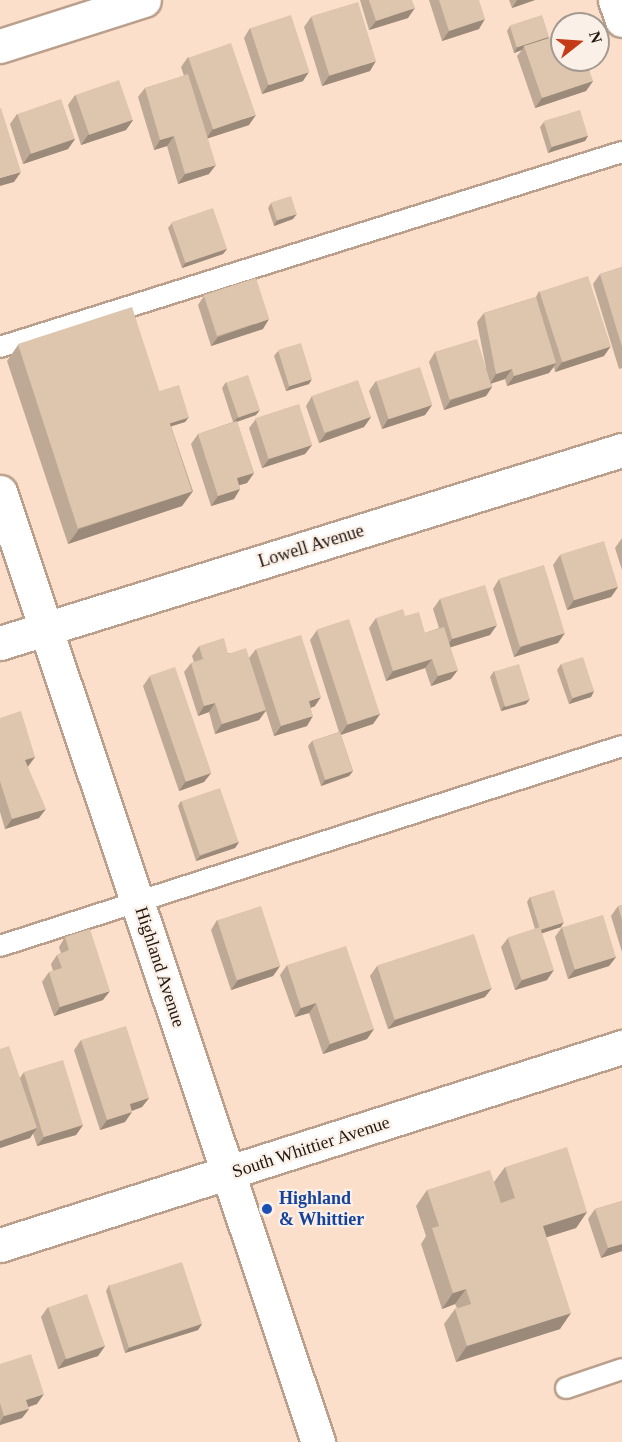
<!DOCTYPE html>
<html>
<head>
<meta charset="utf-8">
<style>
	body { margin:0 }
	#map { position:relative; width:622px; height:1442px; overflow:hidden; background:#fbdfca; font-family:Georgia,serif }
	div>[style] { position:absolute }
	.roads { filter:drop-shadow(2px 0 #baa08c) drop-shadow(-2px 0 #baa08c) drop-shadow(0 2px #baa08c) drop-shadow(0 -2px #baa08c) }
	.lane>* { height:20px; margin:-10px; padding:0 10px; transform-origin:10px; border-radius:10px; background:#fff }
	.street>* { height:33px; margin:-16.5px; padding:0 16.5px; transform-origin:16.5px; border-radius:16.5px; background:#fff }
	.wall>* { inset:0; background:#bea996 }
	.shaded-wall>* { inset:0; background:#9b8a7a }
	.building>* { inset:0; background:#ddc5ae; transform-origin:0 0 }
	.dots>* { width:16px; height:16px; translate:-50% -50%; box-sizing:border-box; border:3px solid #fbf0e7; border-radius:50% }
	span { translate:-50% -50%; white-space:nowrap; text-align:center; line-height:1.15; -webkit-text-stroke:4.5px #fbf0e7; paint-order:stroke }
	.street-label { font-size:18px; color:#211710 }
	.transit-label { font-size:18px; color:#164399; font-weight:700 }
	.left { translate:0 -50%; text-align:left }
	.north { position:absolute; left:550px; top:12px; width:60px; height:60px; box-sizing:border-box; background:#fbf0e7; border:2px solid #a49991; border-radius:50%; rotate:73deg; font-size:16px; font-weight:700; line-height:24px; text-align:center; color:#211710 }
	.north::after { content:''; display:block; margin:auto; width:21px; height:27px; background:#c43b16; clip-path:polygon(50% 0,100% 100%,50% 72%,0 100%) }
</style>
</head>
<body>
<div id="map">
	<div class="roads">
		<div class="lane">
			<div style="left:0;top:347px;width:652px;rotate:-17.41deg"></div>
			<div style="left:0;top:946px;width:653px;rotate:-17.82deg"></div>
			<div style="left:566px;top:1388px;width:59px;rotate:-18.7deg"></div>
		</div>
		<div class="street">
			<div style="left:615px;top:0;width:21px;rotate:71deg"></div>
			<div style="left:0;top:46px;width:151px;rotate:-17.7deg"></div>
			<div style="left:0;top:492px;width:1002px;rotate:71.49deg"></div>
			<div style="left:0;top:643px;width:651px;rotate:-17.24deg"></div>
			<div style="left:0;top:1245px;width:653px;rotate:-17.66deg"></div>
		</div>
	</div>
	<div class="wall">
		<div style="clip-path:polygon(360px 0,412px 0,408px 18px,369px 30px)"></div>
		<div style="clip-path:polygon(429px 0,479px 0,479px 29px,442px 41px)"></div>
		<div style="clip-path:polygon(509px 0,535px 0,512px 8px)"></div>
		<div style="clip-path:polygon(311px 17px,370px 71px,322px 86px,304px 27px)"></div>
		<div style="clip-path:polygon(510px 26px,549px 37px,548px 39px,593px 81px,586px 91px,535px 108px,517px 56px,522px 50px,514px 53px,507px 31px)"></div>
		<div style="clip-path:polygon(250px 28px,303px 81px,262px 94px,244px 38px)"></div>
		<div style="clip-path:polygon(188px 57px,249px 125px,208px 138px,209px 174px,178px 184px,167px 146px,154px 150px,138px 97px,145px 88px,184px 76px,181px 67px)"></div>
		<div style="clip-path:polygon(75px 95px,133px 120px,126px 130px,81px 145px,68px 105px)"></div>
		<div style="clip-path:polygon(17px 114px,75px 139px,68px 149px,23px 164px,10px 124px)"></div>
		<div style="clip-path:polygon(544px 122px,588px 136px,585px 141px,548px 153px,540px 127px)"></div>
		<div style="clip-path:polygon(271px 203px,293px 219px,274px 226px,268px 208px)"></div>
		<div style="clip-path:polygon(172px 223px,227px 249px,223px 254px,182px 268px,168px 228px)"></div>
		<div style="clip-path:polygon(622px 267px,622px 368px,619px 369px,593px 284px,600px 274px)"></div>
		<div style="clip-path:polygon(539px 291px,604px 356px,555px 372px,554px 367px,549px 373px,507px 386px,505px 379px,491px 383px,492px 387px,486px 396px,444px 410px,429px 362px,435px 352px,486px 368px,477px 322px,484px 313px,536px 297px)"></div>
		<div style="clip-path:polygon(204px 296px,263px 329px,211px 346px,198px 305px)"></div>
		<div style="clip-path:polygon(18px 345px,159px 391px,189px 417px,185px 422px,171px 426px,193px 491px,182px 506px,68px 544px,7px 361px)"></div>
		<div style="clip-path:polygon(278px 351px,309px 384px,286px 391px,274px 356px)"></div>
		<div style="clip-path:polygon(376px 381px,432px 405px,425px 415px,382px 429px,369px 391px)"></div>
		<div style="clip-path:polygon(226px 382px,256px 415px,237px 422px,254px 473px,247px 483px,239px 485px,240px 489px,234px 499px,211px 506px,191px 444px,198px 434px,233px 422px,222px 388px)"></div>
		<div style="clip-path:polygon(312px 396px,371px 417px,364px 427px,319px 443px,306px 406px)"></div>
		<div style="clip-path:polygon(256px 419px,312px 445px,305px 454px,262px 468px,249px 428px)"></div>
		<div style="clip-path:polygon(622px 538px,622px 570px,615px 548px)"></div>
		<div style="clip-path:polygon(560px 555px,618px 587px,611px 597px,567px 610px,553px 565px)"></div>
		<div style="clip-path:polygon(499px 579px,558px 643px,514px 657px,493px 589px)"></div>
		<div style="clip-path:polygon(440px 599px,490px 635px,451px 647px,451px 679px,431px 686px,425px 668px,386px 681px,369px 628px,376px 618px,405px 616px,425px 633px,439px 628px,433px 609px)"></div>
		<div style="clip-path:polygon(317px 630px,380px 714px,373px 724px,341px 735px,353px 771px,349px 776px,321px 786px,308px 746px,312px 741px,339px 732px,310px 640px)"></div>
		<div style="clip-path:polygon(199px 646px,249px 658px,256px 649px,315px 706px,311px 708px,307px 726px,274px 736px,266px 711px,259px 720px,215px 734px,209px 712px,198px 716px,184px 672px,191px 663px,194px 662px,192px 656px)"></div>
		<div style="clip-path:polygon(561px 664px,594px 691px,591px 697px,569px 704px,557px 670px)"></div>
		<div style="clip-path:polygon(494px 671px,530px 699px,526px 704px,501px 711px,490px 677px)"></div>
		<div style="clip-path:polygon(150px 676px,211px 773px,204px 782px,179px 791px,143px 686px)"></div>
		<div style="clip-path:polygon(0 718px,35px 757px,28px 767px,39px 818px,5px 829px,0 812px)"></div>
		<div style="clip-path:polygon(181px 801px,239px 842px,235px 848px,196px 861px,178px 806px)"></div>
		<div style="clip-path:polygon(530px 897px,561px 927px,542px 933px,547px 980px,515px 990px,501px 947px,508px 938px,535px 929px,527px 902px)"></div>
		<div style="clip-path:polygon(622px 905px,622px 952px,611px 916px,618px 906px)"></div>
		<div style="clip-path:polygon(217px 920px,280px 966px,273px 976px,231px 990px,211px 930px)"></div>
		<div style="clip-path:polygon(562px 927px,616px 957px,609px 966px,568px 979px,555px 937px)"></div>
		<div style="clip-path:polygon(65px 937px,103px 1000px,54px 1016px,42px 982px,49px 972px,53px 971px,51px 964px,57px 955px,61px 953px,59px 947px)"></div>
		<div style="clip-path:polygon(287px 965px,374px 1029px,367px 1039px,323px 1054px,309px 1013px,295px 1017px,280px 975px)"></div>
		<div style="clip-path:polygon(377px 966px,485px 997px,388px 1029px,370px 976px)"></div>
		<div style="clip-path:polygon(81px 1040px,149px 1098px,142px 1107px,132px 1111px,125px 1122px,100px 1130px,74px 1050px)"></div>
		<div style="clip-path:polygon(0 1049px,20px 1078px,24px 1072px,83px 1125px,76px 1135px,37px 1146px,33px 1133px,30px 1138px,0 1148px)"></div>
		<div style="clip-path:polygon(505px 1167px,587px 1212px,576px 1228px,546px 1237px,560px 1329px,456px 1362px,444px 1324px,455px 1309px,457px 1308px,455px 1304px,442px 1309px,421px 1244px,426px 1236px,416px 1206px,427px 1190px,494px 1182px)"></div>
		<div style="clip-path:polygon(622px 1201px,622px 1251px,601px 1258px,588px 1219px,595px 1209px)"></div>
		<div style="clip-path:polygon(109px 1285px,202px 1324px,198px 1330px,125px 1353px,106px 1291px)"></div>
		<div style="clip-path:polygon(48px 1307px,105px 1346px,98px 1356px,58px 1369px,41px 1317px)"></div>
		<div style="clip-path:polygon(0 1364px,37px 1404px,28px 1407px,29px 1409px,22px 1418px,0 1425px)"></div>
	</div>
	<div class="shaded-wall">
		<div style="clip-path:polygon(517px 0,535px 0,512px 8px)"></div>
		<div style="clip-path:polygon(415px 8px,408px 18px,369px 30px,376px 21px)"></div>
		<div style="clip-path:polygon(485px 19px,479px 29px,442px 41px,449px 31px)"></div>
		<div style="clip-path:polygon(549px 37px,545px 42px,524px 46px,522px 50px,514px 53px,517px 47px)"></div>
		<div style="clip-path:polygon(376px 61px,370px 71px,322px 86px,329px 76px)"></div>
		<div style="clip-path:polygon(309px 72px,303px 81px,262px 94px,268px 85px)"></div>
		<div style="clip-path:polygon(593px 81px,586px 91px,535px 108px,542px 98px)"></div>
		<div style="clip-path:polygon(256px 115px,249px 125px,206px 139px,213px 129px)"></div>
		<div style="clip-path:polygon(133px 120px,126px 130px,81px 145px,88px 135px)"></div>
		<div style="clip-path:polygon(174px 136px,167px 146px,154px 150px,160px 140px)"></div>
		<div style="clip-path:polygon(588px 136px,585px 141px,548px 153px,552px 147px)"></div>
		<div style="clip-path:polygon(75px 139px,68px 149px,23px 164px,30px 154px)"></div>
		<div style="clip-path:polygon(216px 165px,209px 174px,178px 184px,185px 174px)"></div>
		<div style="clip-path:polygon(21px 172px,14px 182px,0 186px,0 178px)"></div>
		<div style="clip-path:polygon(297px 214px,293px 219px,274px 226px,277px 220px)"></div>
		<div style="clip-path:polygon(227px 249px,223px 254px,182px 268px,186px 262px)"></div>
		<div style="clip-path:polygon(269px 319px,263px 329px,211px 346px,218px 337px)"></div>
		<div style="clip-path:polygon(611px 346px,604px 356px,555px 372px,562px 362px)"></div>
		<div style="clip-path:polygon(556px 363px,549px 373px,507px 386px,514px 376px)"></div>
		<div style="clip-path:polygon(512px 369px,505px 379px,490px 384px,496px 374px)"></div>
		<div style="clip-path:polygon(312px 379px,309px 384px,286px 391px,290px 386px)"></div>
		<div style="clip-path:polygon(492px 387px,486px 396px,444px 410px,451px 400px)"></div>
		<div style="clip-path:polygon(432px 405px,425px 415px,382px 429px,388px 419px)"></div>
		<div style="clip-path:polygon(260px 410px,256px 415px,233px 423px,237px 418px)"></div>
		<div style="clip-path:polygon(189px 417px,185px 422px,163px 429px,167px 424px)"></div>
		<div style="clip-path:polygon(371px 417px,364px 427px,319px 443px,326px 433px)"></div>
		<div style="clip-path:polygon(312px 445px,305px 454px,262px 468px,269px 459px)"></div>
		<div style="clip-path:polygon(254px 473px,247px 483px,230px 488px,237px 478px)"></div>
		<div style="clip-path:polygon(240px 489px,234px 499px,211px 506px,218px 496px)"></div>
		<div style="clip-path:polygon(193px 491px,182px 506px,68px 544px,79px 529px)"></div>
		<div style="clip-path:polygon(618px 587px,611px 597px,567px 610px,574px 600px)"></div>
		<div style="clip-path:polygon(497px 625px,490px 635px,445px 649px,452px 639px)"></div>
		<div style="clip-path:polygon(565px 633px,558px 643px,514px 657px,521px 647px)"></div>
		<div style="clip-path:polygon(432px 659px,425px 668px,386px 681px,393px 671px)"></div>
		<div style="clip-path:polygon(458px 670px,451px 679px,431px 686px,438px 676px)"></div>
		<div style="clip-path:polygon(594px 691px,591px 697px,569px 704px,573px 698px)"></div>
		<div style="clip-path:polygon(321px 697px,315px 706px,302px 711px,309px 701px)"></div>
		<div style="clip-path:polygon(530px 699px,526px 704px,501px 711px,504px 706px)"></div>
		<div style="clip-path:polygon(215px 703px,209px 712px,198px 716px,204px 706px)"></div>
		<div style="clip-path:polygon(266px 710px,259px 720px,215px 734px,222px 724px)"></div>
		<div style="clip-path:polygon(380px 714px,373px 724px,340px 735px,347px 725px)"></div>
		<div style="clip-path:polygon(313px 716px,307px 726px,274px 736px,281px 726px)"></div>
		<div style="clip-path:polygon(35px 757px,28px 766px,18px 770px,25px 760px)"></div>
		<div style="clip-path:polygon(353px 771px,349px 776px,321px 786px,325px 780px)"></div>
		<div style="clip-path:polygon(211px 773px,204px 782px,179px 791px,186px 781px)"></div>
		<div style="clip-path:polygon(46px 809px,39px 818px,5px 829px,12px 819px)"></div>
		<div style="clip-path:polygon(239px 842px,235px 848px,196px 861px,200px 856px)"></div>
		<div style="clip-path:polygon(564px 922px,561px 927px,537px 935px,541px 930px)"></div>
		<div style="clip-path:polygon(616px 957px,609px 966px,568px 979px,575px 969px)"></div>
		<div style="clip-path:polygon(280px 966px,273px 976px,231px 990px,238px 980px)"></div>
		<div style="clip-path:polygon(554px 970px,547px 980px,515px 990px,522px 980px)"></div>
		<div style="clip-path:polygon(492px 988px,485px 997px,388px 1029px,395px 1020px)"></div>
		<div style="clip-path:polygon(110px 991px,103px 1000px,54px 1016px,60px 1007px)"></div>
		<div style="clip-path:polygon(316px 1003px,309px 1013px,295px 1017px,301px 1008px)"></div>
		<div style="clip-path:polygon(374px 1029px,367px 1039px,323px 1054px,330px 1044px)"></div>
		<div style="clip-path:polygon(149px 1098px,142px 1107px,123px 1114px,130px 1104px)"></div>
		<div style="clip-path:polygon(132px 1112px,125px 1122px,100px 1130px,107px 1120px)"></div>
		<div style="clip-path:polygon(83px 1125px,76px 1135px,37px 1146px,44px 1137px)"></div>
		<div style="clip-path:polygon(37px 1128px,30px 1138px,0 1148px,0 1141px)"></div>
		<div style="clip-path:polygon(587px 1212px,576px 1228px,532px 1242px,543px 1226px)"></div>
		<div style="clip-path:polygon(622px 1244px,622px 1251px,601px 1258px,608px 1248px)"></div>
		<div style="clip-path:polygon(466px 1289px,455px 1304px,442px 1309px,453px 1293px)"></div>
		<div style="clip-path:polygon(571px 1313px,560px 1329px,456px 1362px,467px 1346px)"></div>
		<div style="clip-path:polygon(202px 1324px,198px 1330px,125px 1353px,129px 1348px)"></div>
		<div style="clip-path:polygon(105px 1346px,98px 1356px,58px 1369px,65px 1359px)"></div>
		<div style="clip-path:polygon(44px 1394px,37px 1404px,19px 1410px,26px 1400px)"></div>
		<div style="clip-path:polygon(29px 1409px,22px 1418px,0 1425px,0 1422px,4px 1416px)"></div>
	</div>
	<div class="building">
		<div style="clip-path:polygon(369px 0,412px 0,415px 8px,376px 21px)"></div>
		<div style="clip-path:polygon(439px 0,479px 0,485px 19px,449px 31px)"></div>
		<div style="left:358px;top:2px;width:62px;height:49px;rotate:73deg"></div>
		<div style="left:291px;top:15px;width:60px;height:43px;rotate:72deg"></div>
		<div style="left:542px;top:15px;width:23px;height:34px;rotate:72deg"></div>
		<div style="clip-path:polygon(562px 34px,562px 60px,586px 60px,593px 81px,542px 98px,524px 46px)"></div>
		<div style="left:231px;top:43px;width:76px;height:45px;rotate:71deg"></div>
		<div style="clip-path:polygon(188px 74px,216px 165px,185px 174px,174px 136px,160px 140px,145px 88px)"></div>
		<div style="left:119px;top:80px;width:42px;height:46px;rotate:71deg"></div>
		<div style="left:61px;top:99px;width:42px;height:46px;rotate:71deg"></div>
		<div style="clip-path:polygon(0 108px,1px 108px,21px 172px,0 178px)"></div>
		<div style="left:580px;top:110px;width:27px;height:38px;rotate:73deg"></div>
		<div style="left:291px;top:196px;width:19px;height:21px;rotate:72deg"></div>
		<div style="left:213px;top:208px;width:43px;height:44px;rotate:71deg"></div>
		<div style="clip-path:polygon(622px 267px,622px 347px,600px 274px)"></div>
		<div style="left:588px;top:276px;width:74px;height:51px;rotate:72deg"></div>
		<div style="left:256px;top:278px;width:43px;height:55px;rotate:72deg"></div>
		<div style="clip-path:polygon(536px 297px,556px 363px,514px 376px,512px 369px,496px 374px,484px 313px)"></div>
		<div style="left:132px;top:307px;width:194px;height:120px;rotate:72deg"></div>
		<div style="left:477px;top:339px;width:50px;height:44px;rotate:73deg"></div>
		<div style="left:301px;top:343px;width:38px;height:24px;rotate:73deg"></div>
		<div style="left:420px;top:367px;width:40px;height:46px;rotate:72deg"></div>
		<div style="left:248px;top:375px;width:37px;height:23px;rotate:71deg"></div>
		<div style="left:358px;top:380px;width:39px;height:49px;rotate:71deg"></div>
		<div style="left:179px;top:385px;width:34px;height:21px;rotate:73deg"></div>
		<div style="left:299px;top:404px;width:43px;height:46px;rotate:72deg"></div>
		<div style="clip-path:polygon(237px 421px,254px 473px,237px 478px,240px 489px,218px 496px,198px 434px)"></div>
		<div style="left:604px;top:541px;width:48px;height:46px;rotate:73deg"></div>
		<div style="left:544px;top:565px;width:71px;height:47px;rotate:73deg"></div>
		<div style="left:485px;top:585px;width:42px;height:47px;rotate:73deg"></div>
		<div style="clip-path:polygon(403px 609px,405px 616px,419px 612px,425px 633px,444px 627px,458px 670px,438px 676px,432px 659px,393px 671px,376px 618px)"></div>
		<div style="left:349px;top:619px;width:100px;height:34px;rotate:72deg"></div>
		<div style="clip-path:polygon(301px 635px,321px 697px,309px 701px,313px 716px,281px 726px,256px 649px)"></div>
		<div style="clip-path:polygon(224px 638px,228px 654px,246px 648px,266px 710px,222px 724px,215px 703px,204px 706px,191px 663px,203px 659px,199px 646px)"></div>
		<div style="left:583px;top:657px;width:36px;height:23px;rotate:72deg"></div>
		<div style="left:519px;top:664px;width:37px;height:26px;rotate:73deg"></div>
		<div style="left:175px;top:667px;width:112px;height:27px;rotate:71deg"></div>
		<div style="clip-path:polygon(21px 711px,35px 757px,25px 760px,46px 809px,12px 819px,0 781px,0 718px)"></div>
		<div style="left:340px;top:732px;width:41px;height:29px;rotate:72deg"></div>
		<div style="left:220px;top:788px;width:57px;height:41px;rotate:71deg"></div>
		<div style="left:554px;top:890px;width:34px;height:25px;rotate:73deg"></div>
		<div style="clip-path:polygon(622px 905px,622px 920px,618px 906px)"></div>
		<div style="left:261px;top:906px;width:63px;height:46px;rotate:72deg"></div>
		<div style="left:603px;top:915px;width:44px;height:43px;rotate:73deg"></div>
		<div style="left:540px;top:927px;width:45px;height:34px;rotate:72deg"></div>
		<div style="clip-path:polygon(90px 929px,110px 991px,60px 1007px,49px 972px,62px 968px,57px 955px,69px 950px,65px 937px)"></div>
		<div style="left:474px;top:934px;width:57px;height:102px;rotate:72deg"></div>
		<div style="clip-path:polygon(346px 946px,374px 1029px,330px 1044px,316px 1003px,301px 1008px,287px 965px)"></div>
		<div style="clip-path:polygon(126px 1026px,149px 1098px,130px 1104px,132px 1112px,107px 1120px,81px 1040px)"></div>
		<div style="clip-path:polygon(9px 1046px,37px 1128px,0 1141px,0 1049px)"></div>
		<div style="left:63px;top:1060px;width:68px;height:41px;rotate:73deg"></div>
		<div style="clip-path:polygon(567px 1147px,587px 1212px,543px 1226px,571px 1313px,467px 1346px,455px 1309px,471px 1304px,466px 1289px,453px 1293px,432px 1228px,439px 1226px,427px 1190px,490px 1170px,501px 1203px,515px 1198px,505px 1167px)"></div>
		<div style="clip-path:polygon(622px 1201px,622px 1244px,608px 1248px,595px 1209px)"></div>
		<div style="left:182px;top:1262px;width:65px;height:77px;rotate:72deg"></div>
		<div style="left:87px;top:1294px;width:55px;height:41px;rotate:71deg"></div>
		<div style="clip-path:polygon(31px 1354px,44px 1394px,26px 1400px,29px 1409px,4px 1416px,0 1403px,0 1364px)"></div>
	</div>
	<div class="dots">
		<div style="left:267px;top:1209px;background:#1a4fb4"></div>
	</div>
	<div class="street-label">
		<span style="left:311px;top:546px;rotate:-17deg">Lowell Avenue</span>
		<span style="left:160px;top:967px;rotate:72deg">Highland Avenue</span>
		<span style="left:311px;top:1147px;rotate:-18deg">South Whittier Avenue</span>
	</div>
	<div class="transit-label">
		<span class="left" style="left:279px;top:1209px">Highland<br>&amp; Whittier</span>
	</div>
	<div class="north">N</div>
</div>
</body>
</html>
